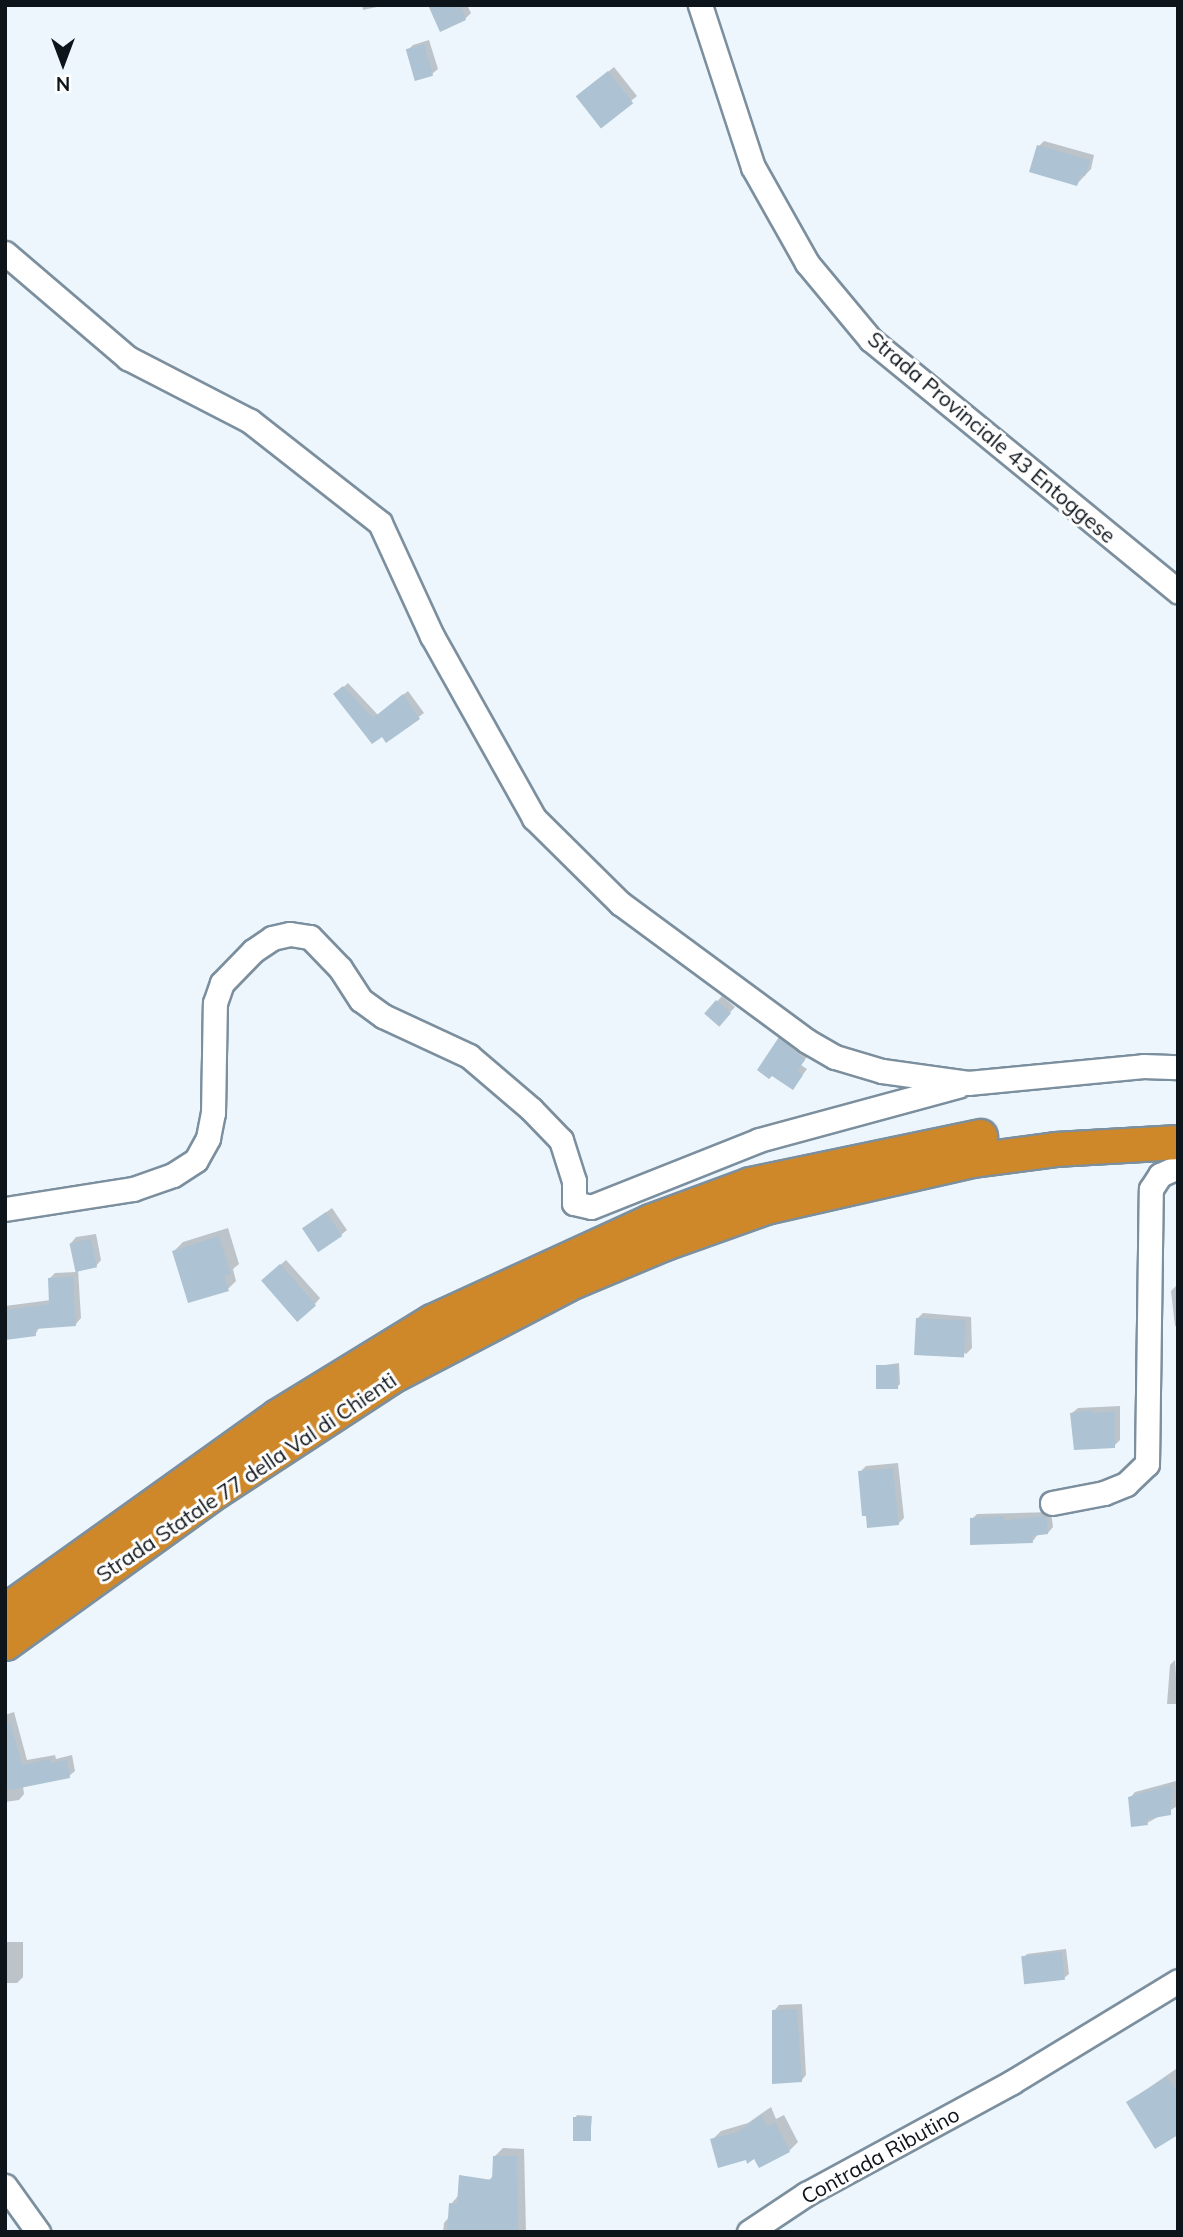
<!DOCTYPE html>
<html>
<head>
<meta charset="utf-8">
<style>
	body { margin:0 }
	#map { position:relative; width:1183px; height:2237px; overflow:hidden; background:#edf6fc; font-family:Mulish,sans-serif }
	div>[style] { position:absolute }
	.shadow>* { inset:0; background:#0003 }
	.building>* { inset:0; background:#adc2d2; transform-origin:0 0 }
	.roads { filter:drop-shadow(2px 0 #7c8f9e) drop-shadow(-2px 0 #7c8f9e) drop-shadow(0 2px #7c8f9e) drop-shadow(0 -2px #7c8f9e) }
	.minor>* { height:23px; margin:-11.5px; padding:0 11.5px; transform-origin:11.5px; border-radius:11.5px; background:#fff }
	.highway>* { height:33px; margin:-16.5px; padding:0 16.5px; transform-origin:16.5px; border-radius:16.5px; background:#ce8829 }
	span { translate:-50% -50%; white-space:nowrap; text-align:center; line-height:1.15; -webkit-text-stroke:6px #fff; paint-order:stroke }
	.street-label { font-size:21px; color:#0d141a }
	.frame { position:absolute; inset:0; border:7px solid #0d141a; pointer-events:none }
	.north { position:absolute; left:28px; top:28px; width:70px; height:70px; -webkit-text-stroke:5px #fff; paint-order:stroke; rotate:180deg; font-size:19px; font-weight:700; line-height:28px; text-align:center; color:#0d141a }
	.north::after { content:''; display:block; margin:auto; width:24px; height:32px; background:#0d141a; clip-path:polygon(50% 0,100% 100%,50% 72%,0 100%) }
</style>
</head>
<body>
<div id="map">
	<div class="shadow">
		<div style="clip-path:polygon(362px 5px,386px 5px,363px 10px)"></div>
		<div style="clip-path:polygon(429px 5px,467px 5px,471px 13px,465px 19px)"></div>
		<div style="clip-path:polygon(429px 40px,438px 69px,432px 74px,408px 50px,413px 45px)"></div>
		<div style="clip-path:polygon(614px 67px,637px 96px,631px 101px,584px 91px)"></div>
		<div style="clip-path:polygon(1044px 141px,1094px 155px,1091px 169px,1077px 184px,1039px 146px)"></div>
		<div style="clip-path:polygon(348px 683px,378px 715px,408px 691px,424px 713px,387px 741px,336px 694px)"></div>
		<div style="clip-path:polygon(722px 996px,735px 1007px,724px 1019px,706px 1014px)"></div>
		<div style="clip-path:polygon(785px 1033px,809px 1054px,801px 1065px,807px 1069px,793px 1088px,780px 1039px)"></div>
		<div style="clip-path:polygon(332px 1208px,347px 1230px,341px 1235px,310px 1224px)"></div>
		<div style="clip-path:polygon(228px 1228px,239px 1264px,233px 1269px,236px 1281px,228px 1289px,174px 1251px,183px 1242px)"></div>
		<div style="clip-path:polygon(96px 1234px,101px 1260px,96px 1266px,78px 1269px,81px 1318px,76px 1324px,40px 1326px,35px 1335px,5px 1338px,5px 1306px,51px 1300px,49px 1279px,55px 1273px,76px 1272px,71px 1243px,76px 1237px)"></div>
		<div style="clip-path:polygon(286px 1260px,320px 1298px,315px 1304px,263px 1280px)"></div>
		<div style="clip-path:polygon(1178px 1270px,1178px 1326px,1175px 1326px,1171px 1291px,1176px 1286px)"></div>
		<div style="clip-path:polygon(923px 1313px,971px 1317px,972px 1348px,966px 1354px,917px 1319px)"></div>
		<div style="clip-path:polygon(899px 1363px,900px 1384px,898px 1386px,878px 1366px)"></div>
		<div style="clip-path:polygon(1120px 1406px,1120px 1440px,1114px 1446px,1072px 1413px,1078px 1408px)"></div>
		<div style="clip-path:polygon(898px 1463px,904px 1518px,898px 1524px,860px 1472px,866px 1466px)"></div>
		<div style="clip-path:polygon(1051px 1512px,1053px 1527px,1048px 1533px,1038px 1534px,1033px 1541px,972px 1519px,977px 1514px)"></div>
		<div style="clip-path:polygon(1175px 1660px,1178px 1704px,1167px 1704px,1170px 1665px)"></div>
		<div style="clip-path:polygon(14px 1712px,27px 1760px,55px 1755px,56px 1759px,72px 1755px,75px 1771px,69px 1776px,23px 1786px,24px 1794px,19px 1800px,5px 1802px,5px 1715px)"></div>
		<div style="clip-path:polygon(1176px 1781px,1176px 1807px,1147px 1823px,1130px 1798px,1135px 1792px)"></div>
		<div style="clip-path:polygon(5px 1939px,5px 1942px,23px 1942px,23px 1977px,17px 1983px,5px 1983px)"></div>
		<div style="clip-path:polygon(1066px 1949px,1069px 1974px,1064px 1978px,1023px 1958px,1027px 1954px)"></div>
		<div style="clip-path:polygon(802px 2004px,806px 2075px,801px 2081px,774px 2011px,779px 2005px)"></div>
		<div style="clip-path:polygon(1176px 2069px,1178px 2072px,1178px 2133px,1128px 2102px)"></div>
		<div style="clip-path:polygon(771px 2107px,776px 2119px,784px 2115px,798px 2142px,789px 2151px,760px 2166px,755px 2157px,712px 2140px,721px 2131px,748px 2123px)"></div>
		<div style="clip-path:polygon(577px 2115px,592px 2116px,590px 2140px,575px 2118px)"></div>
		<div style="clip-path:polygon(503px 2148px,524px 2149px,526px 2232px,491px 2232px,489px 2180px,494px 2175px,495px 2156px)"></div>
		<div style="clip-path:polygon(459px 2195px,471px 2232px,443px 2232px,444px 2223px,449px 2217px,451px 2204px)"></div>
	</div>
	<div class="building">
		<div style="clip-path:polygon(428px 5px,460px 5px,466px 20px,440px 32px)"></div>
		<div style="left:424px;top:44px;width:33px;height:19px;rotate:74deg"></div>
		<div style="left:608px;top:71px;width:41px;height:41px;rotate:52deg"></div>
		<div style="clip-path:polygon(1037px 145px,1090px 160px,1085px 176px,1081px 175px,1077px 186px,1029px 172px)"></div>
		<div style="clip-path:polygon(343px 686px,373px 718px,403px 694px,420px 719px,386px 743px,382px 737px,372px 744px,333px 694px)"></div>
		<div style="left:716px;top:1000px;width:20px;height:18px;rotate:41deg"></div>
		<div style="clip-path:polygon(779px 1037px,805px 1060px,797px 1071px,803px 1075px,793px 1090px,772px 1076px,769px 1079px,757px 1070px)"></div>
		<div style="left:326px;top:1212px;width:29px;height:29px;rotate:56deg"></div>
		<div style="clip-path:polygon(219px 1236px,231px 1274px,224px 1276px,229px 1291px,188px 1303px,172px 1251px)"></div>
		<div style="left:91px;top:1239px;width:29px;height:22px;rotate:78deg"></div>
		<div style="left:280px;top:1264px;width:55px;height:25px;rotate:49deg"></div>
		<div style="clip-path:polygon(73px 1277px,76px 1326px,35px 1329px,36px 1336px,5px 1340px,5px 1310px,49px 1304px,48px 1278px)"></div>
		<div style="left:916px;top:1318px;width:50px;height:37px;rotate:3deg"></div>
		<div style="left:876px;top:1365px;width:22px;height:24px"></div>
		<div style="clip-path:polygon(1092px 1410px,1092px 1413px,1115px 1411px,1115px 1448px,1074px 1450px,1070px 1413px)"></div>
		<div style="clip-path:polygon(893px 1468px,899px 1525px,867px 1528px,866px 1516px,862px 1516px,858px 1471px)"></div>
		<div style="clip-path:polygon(1004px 1516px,1005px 1520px,1046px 1516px,1048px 1534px,1032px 1536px,1033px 1543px,970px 1545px,970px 1518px)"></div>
		<div style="clip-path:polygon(11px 1724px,22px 1765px,50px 1759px,51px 1763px,67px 1760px,70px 1778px,5px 1791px,5px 1725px)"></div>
		<div style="clip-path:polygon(1171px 1785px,1171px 1815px,1147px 1819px,1148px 1825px,1131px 1827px,1128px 1797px)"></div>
		<div style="left:1062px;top:1952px;width:28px;height:41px;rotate:84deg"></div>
		<div style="clip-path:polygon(797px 2009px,802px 2082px,772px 2084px,772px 2010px)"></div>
		<div style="clip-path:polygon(1167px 2077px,1178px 2094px,1178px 2135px,1155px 2149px,1126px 2102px)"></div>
		<div style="clip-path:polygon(762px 2115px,767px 2127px,775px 2122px,790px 2152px,759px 2168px,754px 2159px,747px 2164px,746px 2160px,718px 2168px,710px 2139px,738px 2132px)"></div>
		<div style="left:573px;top:2117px;width:18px;height:24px"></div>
		<div style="clip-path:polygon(493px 2156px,517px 2156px,518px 2232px,447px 2232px,449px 2203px,457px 2204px,459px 2175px,492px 2180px)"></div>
	</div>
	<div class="roads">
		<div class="minor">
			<div style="left:700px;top:5px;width:170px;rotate:71.9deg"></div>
			<div style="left:753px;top:167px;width:110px;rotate:60.6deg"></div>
			<div style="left:807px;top:263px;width:100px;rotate:50.3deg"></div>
			<div style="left:871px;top:340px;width:397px;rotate:39.3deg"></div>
			<div style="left:5px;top:253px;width:162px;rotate:40.5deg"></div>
			<div style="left:128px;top:358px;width:137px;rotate:27.3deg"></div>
			<div style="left:250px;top:421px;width:165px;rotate:38.1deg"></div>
			<div style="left:380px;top:523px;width:124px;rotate:65.3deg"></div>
			<div style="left:432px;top:636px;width:209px;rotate:60.7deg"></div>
			<div style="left:534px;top:818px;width:121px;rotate:44.7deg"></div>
			<div style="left:620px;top:903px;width:232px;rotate:36.4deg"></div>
			<div style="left:807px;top:1041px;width:32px;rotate:30deg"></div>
			<div style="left:835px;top:1057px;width:49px;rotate:16.6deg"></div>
			<div style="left:882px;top:1071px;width:87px;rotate:7.9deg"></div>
			<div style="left:968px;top:1083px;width:176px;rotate:-5.5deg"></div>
			<div style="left:1143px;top:1066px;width:35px;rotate:2deg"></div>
			<div style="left:5px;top:1209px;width:130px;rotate:-8.9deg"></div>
			<div style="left:133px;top:1189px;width:42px;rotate:-19.3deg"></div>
			<div style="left:173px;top:1175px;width:27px;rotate:-33deg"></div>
			<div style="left:196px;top:1160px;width:25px;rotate:-61deg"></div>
			<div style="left:208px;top:1138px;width:25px;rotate:-79deg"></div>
			<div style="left:213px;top:1113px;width:110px;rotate:-89deg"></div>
			<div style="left:215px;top:1003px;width:21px;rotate:-71deg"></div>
			<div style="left:222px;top:983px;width:45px;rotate:-45.9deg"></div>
			<div style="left:253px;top:951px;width:23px;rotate:-34deg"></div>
			<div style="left:272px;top:938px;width:18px;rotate:-13deg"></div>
			<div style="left:290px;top:934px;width:20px;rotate:9deg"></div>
			<div style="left:310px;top:937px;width:43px;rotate:45.9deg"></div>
			<div style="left:340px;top:968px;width:38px;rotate:57deg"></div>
			<div style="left:361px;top:1000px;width:27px;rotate:36deg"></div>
			<div style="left:383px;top:1016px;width:95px;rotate:24.9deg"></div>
			<div style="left:469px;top:1056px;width:82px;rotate:40.5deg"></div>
			<div style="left:531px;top:1109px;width:43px;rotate:45.9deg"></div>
			<div style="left:561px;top:1140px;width:43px;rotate:72.4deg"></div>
			<div style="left:574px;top:1181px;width:22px;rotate:90deg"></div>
			<div style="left:574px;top:1203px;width:17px;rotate:13deg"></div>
			<div style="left:591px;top:1207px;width:181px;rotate:-21.7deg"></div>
			<div style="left:759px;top:1140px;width:206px;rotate:-15.2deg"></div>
			<div style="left:1052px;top:1503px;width:53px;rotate:-10.9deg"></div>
			<div style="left:1104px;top:1493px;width:24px;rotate:-22deg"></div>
			<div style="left:1126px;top:1484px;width:29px;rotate:-44deg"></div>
			<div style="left:1147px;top:1464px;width:275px;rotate:-89.2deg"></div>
			<div style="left:1151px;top:1189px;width:17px;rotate:-57deg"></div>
			<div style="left:1160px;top:1175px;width:20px;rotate:-24deg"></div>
			<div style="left:5px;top:2186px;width:57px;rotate:54.3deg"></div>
			<div style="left:749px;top:2232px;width:69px;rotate:-33.7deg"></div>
			<div style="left:806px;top:2194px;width:234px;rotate:-28.5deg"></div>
			<div style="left:1012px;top:2082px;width:194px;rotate:-31.3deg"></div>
		</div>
		<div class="highway">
			<div style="left:5px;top:1611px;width:335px;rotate:-35.6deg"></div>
			<div style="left:277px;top:1416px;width:182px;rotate:-31.5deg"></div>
			<div style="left:432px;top:1321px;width:240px;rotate:-24.6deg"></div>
			<div style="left:650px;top:1221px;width:107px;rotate:-20.3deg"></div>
			<div style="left:750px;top:1184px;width:235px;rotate:-11.8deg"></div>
			<div style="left:5px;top:1643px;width:260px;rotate:-35.8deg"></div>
			<div style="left:216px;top:1491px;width:208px;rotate:-33.2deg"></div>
			<div style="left:390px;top:1377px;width:208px;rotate:-27.6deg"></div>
			<div style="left:574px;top:1281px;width:99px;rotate:-22.7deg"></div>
			<div style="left:665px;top:1243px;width:107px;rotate:-19.6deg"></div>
			<div style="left:766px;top:1207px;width:212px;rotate:-12.8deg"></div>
			<div style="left:973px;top:1160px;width:83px;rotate:-7.6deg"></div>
			<div style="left:1055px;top:1149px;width:123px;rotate:-3.3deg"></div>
		</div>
	</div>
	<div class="street-label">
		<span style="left:992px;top:437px;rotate:40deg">Strada Provinciale 43 Entoggese</span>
		<span style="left:246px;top:1477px;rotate:-34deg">Strada Statale 77 della Val di Chienti</span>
		<span style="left:880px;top:2155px;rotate:-29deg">Contrada Ributino</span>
	</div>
	<div class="frame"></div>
	<div class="north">N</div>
</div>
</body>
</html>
